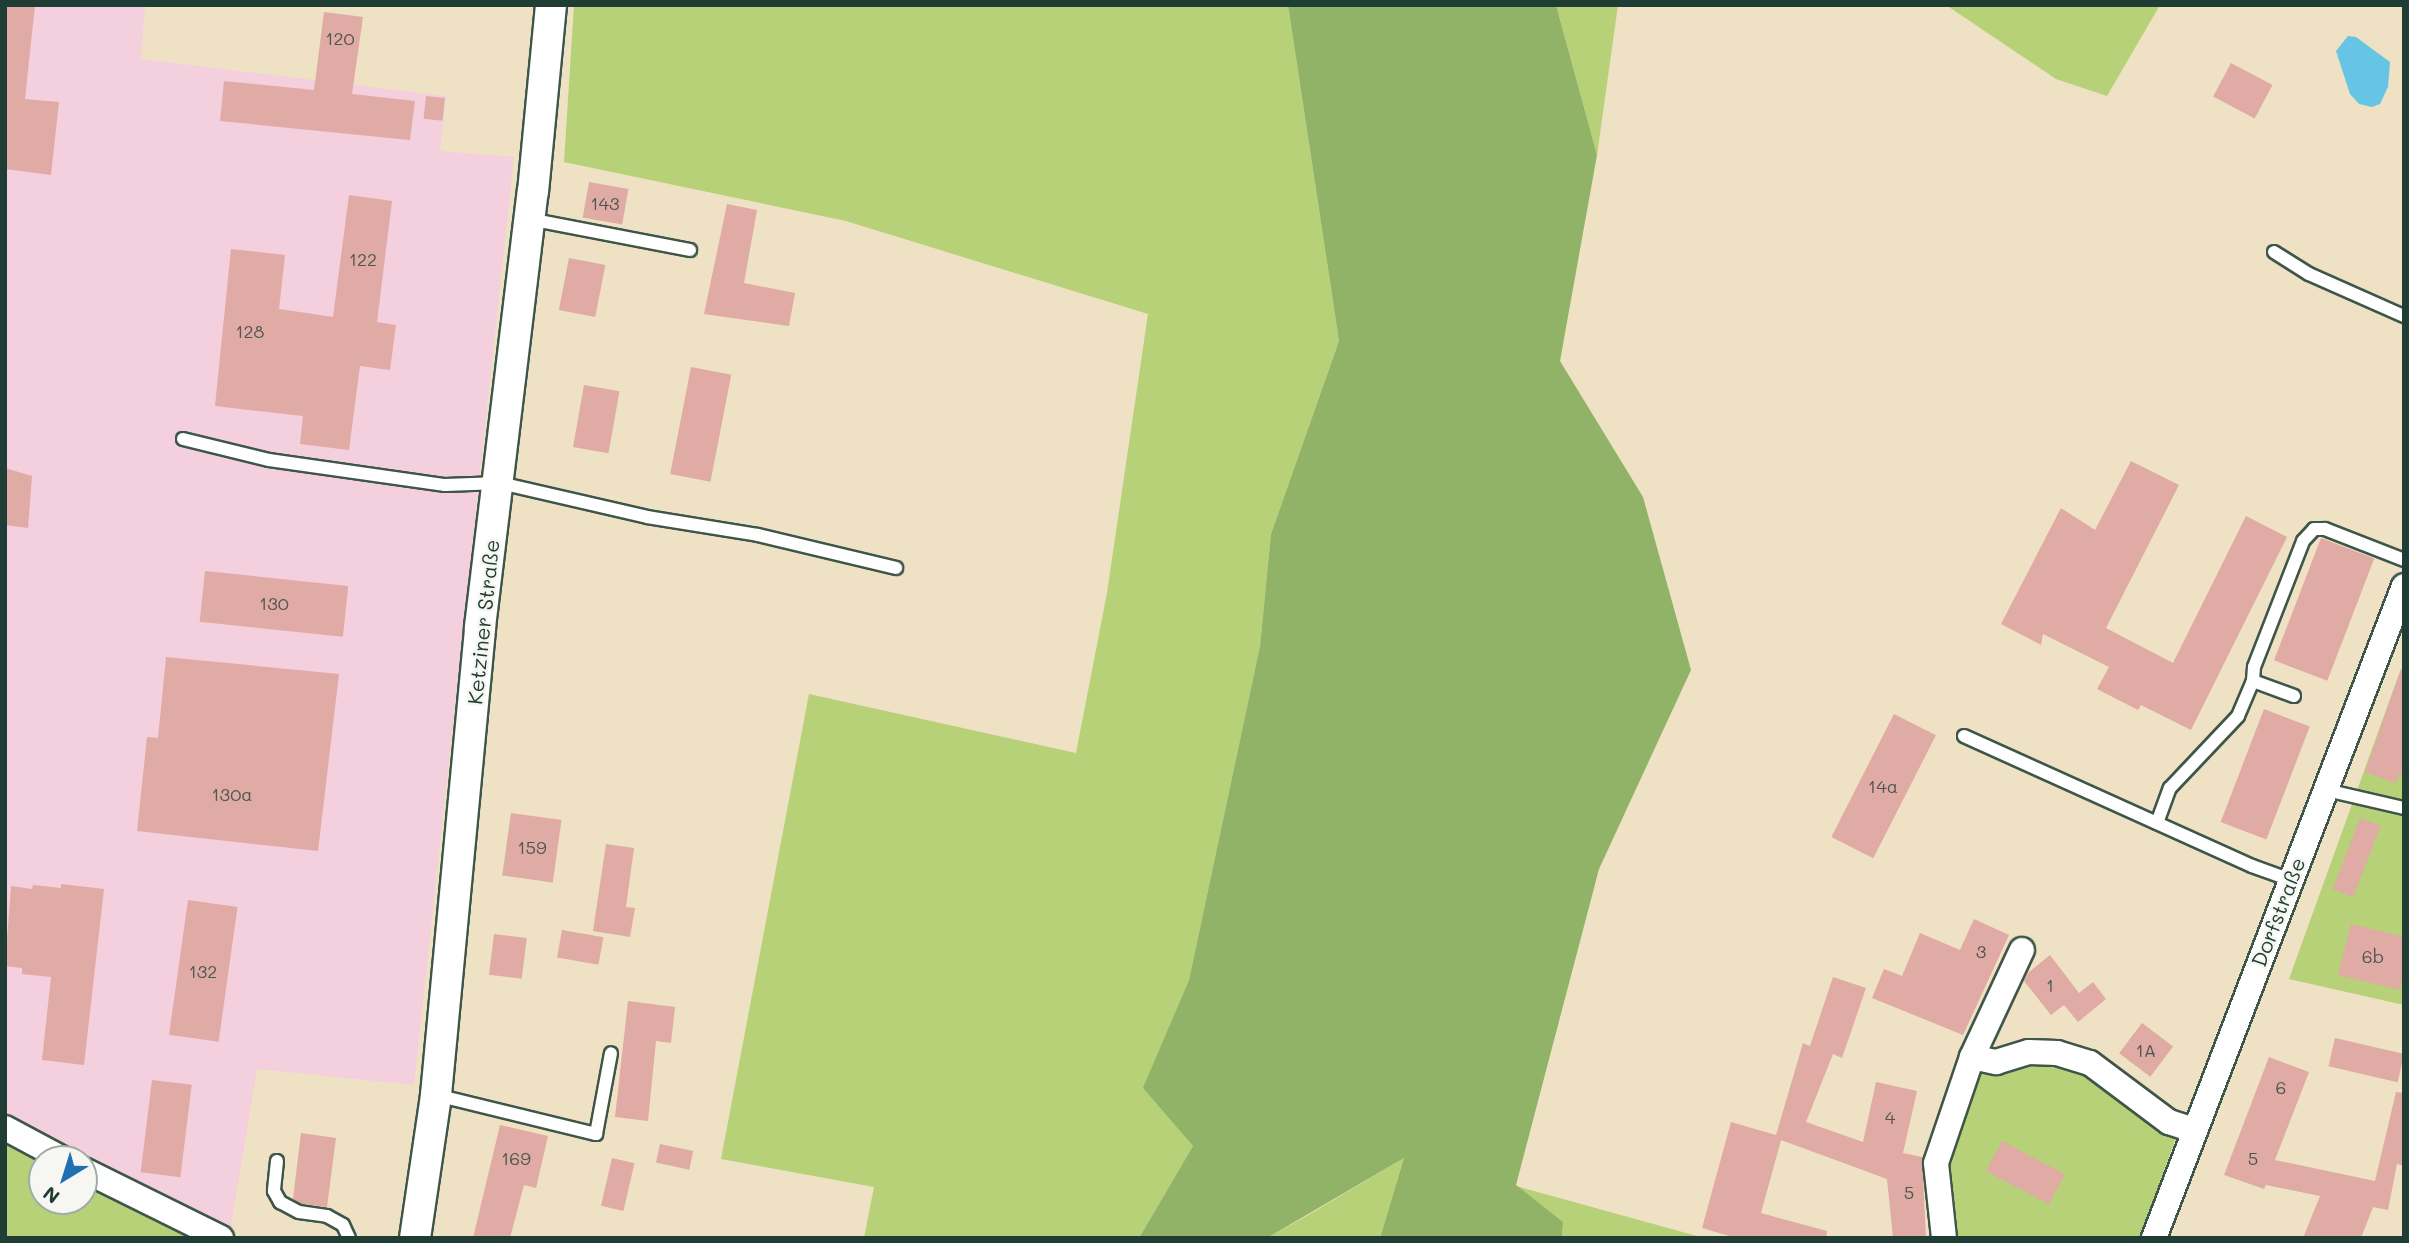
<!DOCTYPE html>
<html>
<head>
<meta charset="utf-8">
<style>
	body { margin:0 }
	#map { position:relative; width:2409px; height:1243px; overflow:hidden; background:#efe1c3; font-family:Mali,sans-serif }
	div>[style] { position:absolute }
	.built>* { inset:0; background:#f4cfdd }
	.green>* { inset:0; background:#b6d177 }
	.forest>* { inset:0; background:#90b368 }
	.water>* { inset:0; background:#66c5e4 }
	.building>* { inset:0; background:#e0aaa5; transform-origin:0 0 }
	.roads { filter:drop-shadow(2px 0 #3e5649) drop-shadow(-2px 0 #3e5649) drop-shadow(0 2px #3e5649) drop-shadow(0 -2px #3e5649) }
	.service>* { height:12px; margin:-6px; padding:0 6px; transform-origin:6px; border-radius:6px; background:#fff }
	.minor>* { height:24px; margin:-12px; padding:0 12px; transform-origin:12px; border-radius:12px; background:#fff }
	.tertiary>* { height:30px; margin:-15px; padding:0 15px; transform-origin:15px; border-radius:15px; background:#fff }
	span { translate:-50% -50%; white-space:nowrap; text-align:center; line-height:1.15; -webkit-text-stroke:5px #f6f6f2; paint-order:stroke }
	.number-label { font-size:18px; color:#4f5850 }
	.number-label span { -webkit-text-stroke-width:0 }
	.street-label { font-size:21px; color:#1f3d34 }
	.frame { position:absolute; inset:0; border:7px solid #1f3d34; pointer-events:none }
	.north { position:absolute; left:28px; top:1145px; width:70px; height:70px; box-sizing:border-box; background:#f6f6f2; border:2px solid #a0aca6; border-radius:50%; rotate:218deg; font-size:19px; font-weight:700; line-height:28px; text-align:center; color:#1f3d34 }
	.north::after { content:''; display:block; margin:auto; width:24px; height:32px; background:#1f6fb2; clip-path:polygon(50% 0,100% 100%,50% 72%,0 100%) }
</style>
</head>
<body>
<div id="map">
	<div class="built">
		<div style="clip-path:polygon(5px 5px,145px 5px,141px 59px,446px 96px,440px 151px,514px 157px,414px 1085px,257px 1069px,229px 1238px,5px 1119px)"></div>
	</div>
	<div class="green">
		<div style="clip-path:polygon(574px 5px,1288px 5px,1339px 341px,1271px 534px,1260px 646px,1189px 980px,1144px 1088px,1193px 1146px,1139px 1238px,864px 1238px,874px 1187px,721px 1159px,809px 694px,1076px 753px,1107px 593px,1148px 314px,846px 221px,564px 162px)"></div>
		<div style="clip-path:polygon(1556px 5px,1618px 5px,1597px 155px)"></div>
		<div style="clip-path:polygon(1946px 5px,2160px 5px,2107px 96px,2056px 79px)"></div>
		<div style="clip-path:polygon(2399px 674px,2404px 675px,2404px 1005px,2289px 979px)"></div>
		<div style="clip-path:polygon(2026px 1061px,2086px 1070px,2176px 1137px,2140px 1238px,1958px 1238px,1947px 1165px,1974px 1072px)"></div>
		<div style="clip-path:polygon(5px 1119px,79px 1159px,42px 1159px,42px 1201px,84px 1201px,84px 1162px,226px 1238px,5px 1238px)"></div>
		<div style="clip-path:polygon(1404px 1158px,1380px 1238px,1267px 1238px,1310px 1214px)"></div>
		<div style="clip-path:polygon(1516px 1186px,1704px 1238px,1562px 1238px,1563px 1222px)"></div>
	</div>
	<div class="forest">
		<div style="clip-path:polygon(1288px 5px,1556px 5px,1597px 155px,1560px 361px,1643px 497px,1691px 670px,1599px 869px,1516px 1185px,1563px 1222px,1562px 1238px,1380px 1238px,1404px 1158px,1267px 1238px,1139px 1238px,1193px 1146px,1143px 1088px,1189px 980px,1260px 646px,1271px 534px,1339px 341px)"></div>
	</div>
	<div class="water">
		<div style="clip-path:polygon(2348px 36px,2356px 37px,2390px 62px,2388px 87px,2380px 104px,2372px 107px,2359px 104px,2350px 94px,2336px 51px)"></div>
	</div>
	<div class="building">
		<div style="clip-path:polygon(5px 5px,35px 5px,25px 99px,59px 102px,51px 175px,5px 169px)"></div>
		<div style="clip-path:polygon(324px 12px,363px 17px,352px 94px,415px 101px,410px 140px,220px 121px,224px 81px,314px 90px)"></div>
		<div style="left:2231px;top:63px;width:47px;height:38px;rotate:28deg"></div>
		<div style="left:426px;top:96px;width:19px;height:23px;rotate:6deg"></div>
		<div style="left:589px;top:182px;width:40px;height:36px;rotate:10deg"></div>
		<div style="clip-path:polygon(349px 195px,392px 201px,377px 322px,396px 325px,390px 370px,360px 366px,349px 450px,300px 444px,303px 416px,215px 406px,231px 249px,285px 255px,279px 309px,333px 317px)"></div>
		<div style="clip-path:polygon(727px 204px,757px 210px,744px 283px,795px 293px,789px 326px,704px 314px)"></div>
		<div style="left:569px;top:258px;width:37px;height:53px;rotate:11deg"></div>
		<div style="left:691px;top:367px;width:41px;height:109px;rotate:11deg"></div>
		<div style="left:584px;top:385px;width:36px;height:63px;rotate:10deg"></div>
		<div style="clip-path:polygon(2131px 461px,2179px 485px,2106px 628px,2173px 663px,2246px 516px,2287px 537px,2191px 730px,2141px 705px,2138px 710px,2097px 689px,2109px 667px,2043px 634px,2041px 645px,2001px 624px,2061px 508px,2095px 530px)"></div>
		<div style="clip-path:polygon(5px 468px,32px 476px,28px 528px,5px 525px)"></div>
		<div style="left:2321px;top:538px;width:57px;height:131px;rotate:21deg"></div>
		<div style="left:205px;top:571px;width:144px;height:51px;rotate:6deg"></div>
		<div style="clip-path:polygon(166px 657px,339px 674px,318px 851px,137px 831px,147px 737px,158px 738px)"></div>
		<div style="clip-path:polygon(2401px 669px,2404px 670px,2404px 775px,2399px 774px,2396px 783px,2365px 772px)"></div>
		<div style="left:2264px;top:709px;width:49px;height:121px;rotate:21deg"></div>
		<div style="left:1894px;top:714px;width:47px;height:138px;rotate:27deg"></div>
		<div style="left:511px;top:813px;width:51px;height:63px;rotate:8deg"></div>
		<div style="left:2360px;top:818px;width:22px;height:76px;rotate:21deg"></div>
		<div style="clip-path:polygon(606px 844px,634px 848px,626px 907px,635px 908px,630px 937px,593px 931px)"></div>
		<div style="clip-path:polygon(61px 884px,104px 889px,84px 1065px,42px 1060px,51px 977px,22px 974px,22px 968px,5px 966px,11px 886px,32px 889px,33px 885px,61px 888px)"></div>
		<div style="left:188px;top:900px;width:50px;height:136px;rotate:8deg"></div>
		<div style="clip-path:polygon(1974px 919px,2009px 935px,1963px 1035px,1872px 998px,1884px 969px,1902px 976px,1920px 933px,1960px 950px)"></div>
		<div style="clip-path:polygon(2351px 924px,2404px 937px,2401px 990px,2338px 975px)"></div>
		<div style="left:562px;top:930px;width:42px;height:28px;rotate:10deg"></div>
		<div style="left:494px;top:934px;width:33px;height:41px;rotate:7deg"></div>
		<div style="clip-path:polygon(2050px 955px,2079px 993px,2093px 982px,2106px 999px,2078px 1022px,2064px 1005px,2051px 1015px,2024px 981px,2028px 973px)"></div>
		<div style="clip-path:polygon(1833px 977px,1866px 988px,1842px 1058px,1833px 1054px,1806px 1122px,1863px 1142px,1876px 1082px,1917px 1091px,1903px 1153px,1922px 1157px,1926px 1238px,1893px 1238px,1887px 1179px,1781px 1140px,1761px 1213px,1827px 1231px,1826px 1238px,1736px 1238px,1702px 1228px,1731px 1122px,1776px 1135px,1803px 1043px,1810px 1046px)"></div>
		<div style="clip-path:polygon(628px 1001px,675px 1007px,671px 1043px,656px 1041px,648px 1121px,615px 1117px)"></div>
		<div style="left:2142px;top:1023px;width:39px;height:38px;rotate:37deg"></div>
		<div style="left:2335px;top:1038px;width:71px;height:29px;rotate:13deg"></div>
		<div style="clip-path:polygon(2269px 1057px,2309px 1072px,2275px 1160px,2375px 1181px,2396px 1092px,2404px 1093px,2404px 1166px,2397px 1164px,2388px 1210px,2373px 1207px,2361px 1238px,2303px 1238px,2320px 1196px,2266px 1185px,2264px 1189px,2224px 1175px)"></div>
		<div style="left:152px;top:1080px;width:40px;height:93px;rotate:7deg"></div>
		<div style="clip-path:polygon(500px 1125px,548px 1136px,536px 1188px,524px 1185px,510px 1238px,473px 1238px)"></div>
		<div style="clip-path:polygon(301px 1133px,336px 1138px,327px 1207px,302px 1204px,293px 1199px)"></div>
		<div style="left:2002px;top:1141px;width:71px;height:34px;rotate:28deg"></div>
		<div style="left:660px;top:1144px;width:34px;height:19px;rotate:12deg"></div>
		<div style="left:612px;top:1158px;width:23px;height:49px;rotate:13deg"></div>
	</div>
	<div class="roads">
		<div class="service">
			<div style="left:529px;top:219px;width:164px;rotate:10.9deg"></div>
			<div style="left:2274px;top:252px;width:41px;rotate:32.2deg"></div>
			<div style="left:2309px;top:274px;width:104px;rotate:23.9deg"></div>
			<div style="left:183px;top:439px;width:89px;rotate:13.7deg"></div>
			<div style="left:269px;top:460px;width:178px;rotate:8.1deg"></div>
			<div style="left:445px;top:485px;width:55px;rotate:-2.1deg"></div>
			<div style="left:500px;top:483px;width:151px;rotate:13deg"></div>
			<div style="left:647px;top:517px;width:112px;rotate:9.2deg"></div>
			<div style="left:758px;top:535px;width:142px;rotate:13.4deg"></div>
			<div style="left:2294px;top:696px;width:44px;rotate:-159.9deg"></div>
			<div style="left:2253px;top:681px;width:14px;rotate:-86deg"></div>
			<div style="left:2254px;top:667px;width:135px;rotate:-68.7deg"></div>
			<div style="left:2303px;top:541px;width:16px;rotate:-47deg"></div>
			<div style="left:2314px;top:529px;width:11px"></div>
			<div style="left:2325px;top:529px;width:85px;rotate:21.4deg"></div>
			<div style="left:1964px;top:736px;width:316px;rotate:24.3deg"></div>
			<div style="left:2252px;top:866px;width:41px;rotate:19.7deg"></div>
			<div style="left:2326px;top:790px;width:80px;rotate:13deg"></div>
			<div style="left:2157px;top:823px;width:37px;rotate:-70deg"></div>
			<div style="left:2170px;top:788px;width:99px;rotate:-46.6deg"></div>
			<div style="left:2238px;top:716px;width:38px;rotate:-67deg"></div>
			<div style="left:436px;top:1095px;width:165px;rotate:13.7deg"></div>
			<div style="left:596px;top:1134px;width:82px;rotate:-79.5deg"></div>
			<div style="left:277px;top:1161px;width:30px;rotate:96deg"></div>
			<div style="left:274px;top:1191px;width:13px;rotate:61deg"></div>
			<div style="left:280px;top:1202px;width:21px;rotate:28deg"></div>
			<div style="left:299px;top:1212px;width:28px;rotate:8deg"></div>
			<div style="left:327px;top:1216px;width:18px;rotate:29deg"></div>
			<div style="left:343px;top:1225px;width:14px;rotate:65deg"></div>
		</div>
		<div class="minor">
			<div style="left:1972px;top:1057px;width:25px;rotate:12deg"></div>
			<div style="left:1996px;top:1062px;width:34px;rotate:-17deg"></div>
			<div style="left:2029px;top:1052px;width:28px;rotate:2deg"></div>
			<div style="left:2057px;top:1053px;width:34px;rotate:17deg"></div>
			<div style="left:2090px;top:1063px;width:99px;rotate:36.8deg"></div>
			<div style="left:2169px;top:1122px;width:25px;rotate:18deg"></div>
			<div style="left:5px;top:1128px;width:66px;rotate:28.1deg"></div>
			<div style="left:84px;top:1170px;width:153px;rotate:26.4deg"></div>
			<div style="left:1944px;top:1238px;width:75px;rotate:-96.1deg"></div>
			<div style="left:1936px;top:1163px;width:112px;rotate:-71.2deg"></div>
			<div style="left:1972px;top:1057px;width:118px;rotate:-65deg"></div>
			<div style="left:2154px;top:1238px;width:698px;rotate:-69.02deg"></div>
		</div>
		<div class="tertiary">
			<div style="left:415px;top:1238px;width:145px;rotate:-81.6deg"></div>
			<div style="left:436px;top:1095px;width:470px;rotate:-84.6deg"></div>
			<div style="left:480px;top:627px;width:438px;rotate:-83.1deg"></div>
			<div style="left:533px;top:192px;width:188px;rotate:-84.5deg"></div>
		</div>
	</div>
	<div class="number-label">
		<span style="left:340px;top:38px">120</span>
		<span style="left:605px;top:203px">143</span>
		<span style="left:363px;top:259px">122</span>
		<span style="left:250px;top:331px">128</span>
		<span style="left:274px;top:603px">130</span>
		<span style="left:1883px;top:786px">14a</span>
		<span style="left:232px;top:794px">130a</span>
		<span style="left:532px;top:847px">159</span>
		<span style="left:1981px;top:951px">3</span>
		<span style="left:2373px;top:956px">6b</span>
		<span style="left:203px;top:971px">132</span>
		<span style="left:2050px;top:985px">1</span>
		<span style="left:2146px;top:1050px">1A</span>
		<span style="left:2281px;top:1087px">6</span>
		<span style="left:1890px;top:1117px">4</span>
		<span style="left:516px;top:1158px">169</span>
		<span style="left:2253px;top:1158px">5</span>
		<span style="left:1909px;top:1192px">5</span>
	</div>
	<div class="street-label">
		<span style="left:483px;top:622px;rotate:-84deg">Ketziner Straße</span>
		<span style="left:2278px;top:912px;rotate:-69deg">Dorfstraße</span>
	</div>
	<div class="frame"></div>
	<div class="north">N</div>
</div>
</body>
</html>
